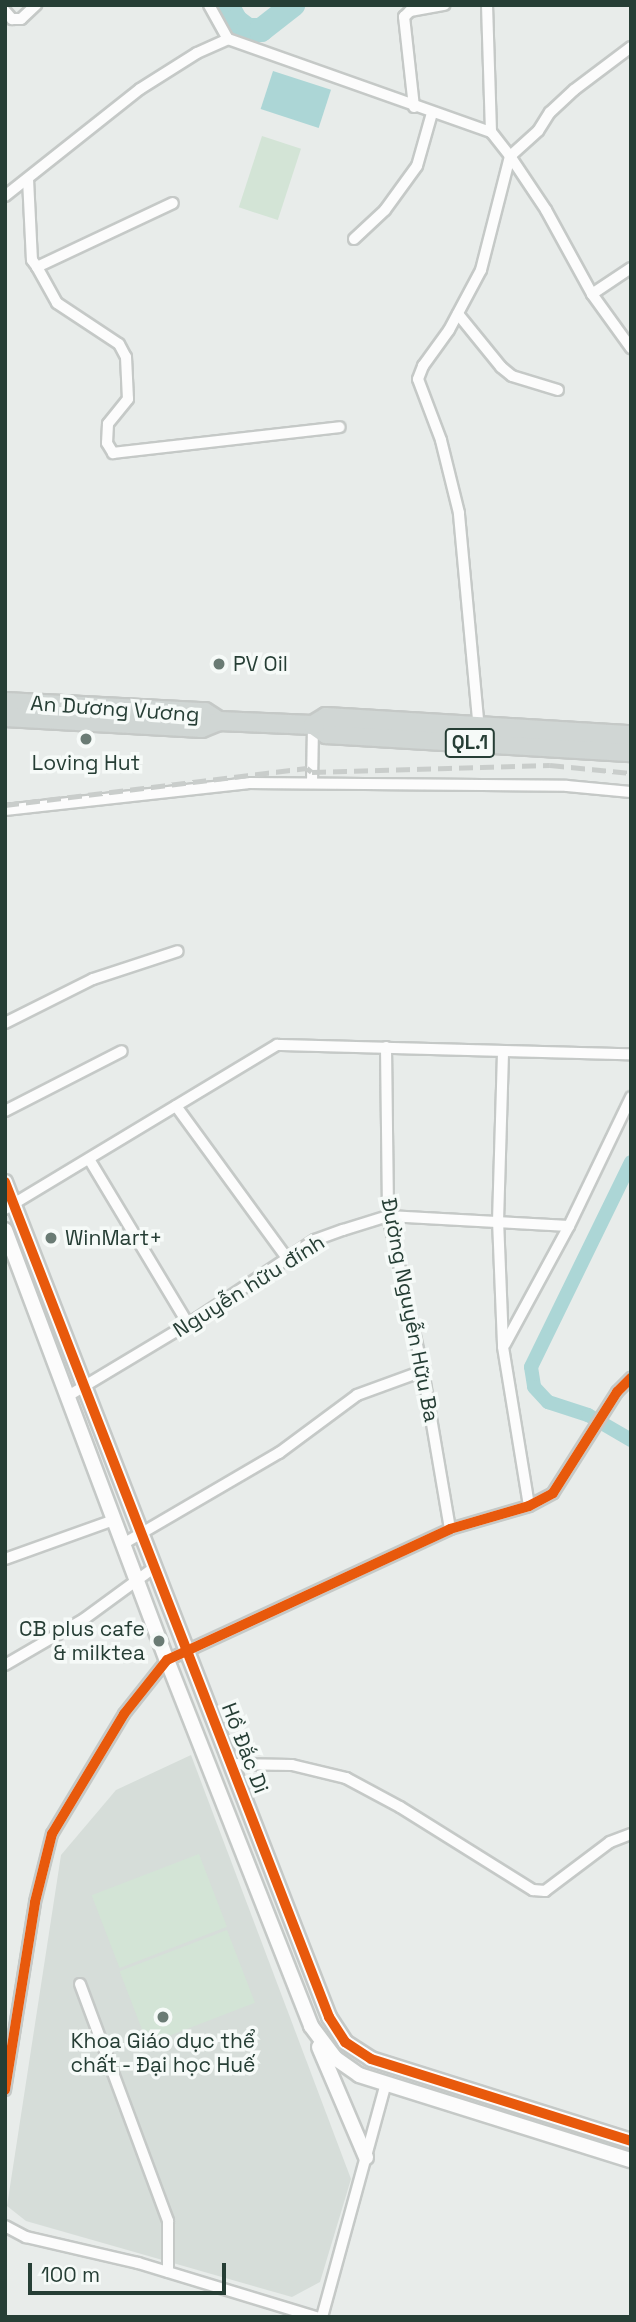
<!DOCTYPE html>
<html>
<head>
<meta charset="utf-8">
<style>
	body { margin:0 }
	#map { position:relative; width:636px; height:2322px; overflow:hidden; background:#e8ecea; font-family:"Space Grotesk",sans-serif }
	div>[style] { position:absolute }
	.built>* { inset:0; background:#d6ddd9 }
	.green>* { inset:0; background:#d3e4d6; transform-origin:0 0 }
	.water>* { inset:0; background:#acd6d6; transform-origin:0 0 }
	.canal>* { height:14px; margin:-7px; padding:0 7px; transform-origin:7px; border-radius:7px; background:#acd6d6 }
	.river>* { height:24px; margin:-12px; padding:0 12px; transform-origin:12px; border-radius:12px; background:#acd6d6 }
	.roads { filter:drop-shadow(2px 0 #c5c9c7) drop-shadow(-2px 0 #c5c9c7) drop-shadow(0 2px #c5c9c7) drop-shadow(0 -2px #c5c9c7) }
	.minor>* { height:10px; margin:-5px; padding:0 5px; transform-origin:5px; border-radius:5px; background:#fcfcfc }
	.tertiary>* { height:14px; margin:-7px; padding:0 7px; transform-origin:7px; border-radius:7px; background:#fcfcfc }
	.primary>* { height:18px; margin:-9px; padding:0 9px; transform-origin:9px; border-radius:9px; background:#d0d6d4 }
	.rail>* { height:4.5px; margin-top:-2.25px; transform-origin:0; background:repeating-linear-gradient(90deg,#c9cdcb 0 14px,transparent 0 21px) }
	.cycleway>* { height:10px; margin:-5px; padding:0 5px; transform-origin:5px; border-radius:5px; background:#e8590c }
	.dots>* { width:19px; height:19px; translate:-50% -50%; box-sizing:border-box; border:4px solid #f6faf8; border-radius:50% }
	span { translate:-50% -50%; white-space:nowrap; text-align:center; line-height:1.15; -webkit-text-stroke:7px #f6faf8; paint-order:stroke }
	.shield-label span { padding:2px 5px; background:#f6faf8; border:2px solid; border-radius:5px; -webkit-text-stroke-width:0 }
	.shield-label { font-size:19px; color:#263e35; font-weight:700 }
	.poi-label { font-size:21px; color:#263e35 }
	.left { translate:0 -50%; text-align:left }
	.right { translate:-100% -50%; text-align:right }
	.street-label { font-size:21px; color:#263e35 }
	.frame { position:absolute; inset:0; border:7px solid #263e35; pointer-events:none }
	.scale { position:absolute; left:28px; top:2263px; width:198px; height:32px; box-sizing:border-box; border:4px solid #263e35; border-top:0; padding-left:9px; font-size:21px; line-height:24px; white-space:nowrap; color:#263e35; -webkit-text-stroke:5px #f6faf8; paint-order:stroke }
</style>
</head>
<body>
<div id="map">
	<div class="built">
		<div style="clip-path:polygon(191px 1755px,351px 2179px,320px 2282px,292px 2297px,26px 2221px,7px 2206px,61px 1855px,116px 1790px)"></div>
	</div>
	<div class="green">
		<div style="left:262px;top:136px;width:41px;height:75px;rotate:18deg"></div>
		<div style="left:199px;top:1854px;width:78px;height:115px;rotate:69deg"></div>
		<div style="left:227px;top:1930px;width:78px;height:115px;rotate:69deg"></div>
	</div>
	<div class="water">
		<div style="left:273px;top:71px;width:61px;height:40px;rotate:18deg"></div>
	</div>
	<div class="canal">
		<div style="left:631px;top:1162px;width:228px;rotate:116deg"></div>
		<div style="left:531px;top:1367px;width:20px;rotate:81deg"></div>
		<div style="left:534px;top:1387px;width:21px;rotate:47deg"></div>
		<div style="left:548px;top:1402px;width:42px;rotate:18deg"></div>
		<div style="left:588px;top:1415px;width:50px;rotate:30.2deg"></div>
	</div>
	<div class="river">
		<div style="left:227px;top:5px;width:18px;rotate:61deg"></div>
		<div style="left:236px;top:21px;width:15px;rotate:37deg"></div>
		<div style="left:248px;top:30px;width:13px"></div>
		<div style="left:261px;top:30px;width:41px;rotate:-38deg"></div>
	</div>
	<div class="roads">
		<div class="minor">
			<div style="left:209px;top:5px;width:39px;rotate:61deg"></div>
			<div style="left:228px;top:39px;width:279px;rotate:19.5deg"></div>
			<div style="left:5px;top:11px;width:11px;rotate:49deg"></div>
			<div style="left:12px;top:19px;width:9px"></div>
			<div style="left:21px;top:19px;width:21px;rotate:-43deg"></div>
			<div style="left:631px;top:47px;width:71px;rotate:143deg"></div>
			<div style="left:574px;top:90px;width:33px;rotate:137deg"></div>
			<div style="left:550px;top:112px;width:22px;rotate:122deg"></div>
			<div style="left:538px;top:131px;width:38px;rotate:138deg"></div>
			<div style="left:510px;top:156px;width:65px;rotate:56.3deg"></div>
			<div style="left:546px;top:210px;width:96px;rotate:61.3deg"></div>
			<div style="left:592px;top:294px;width:67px;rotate:54.2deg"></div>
			<div style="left:414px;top:107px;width:91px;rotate:-96.3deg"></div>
			<div style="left:404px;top:17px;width:8px;rotate:-45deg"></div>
			<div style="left:410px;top:11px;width:35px;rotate:-10deg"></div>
			<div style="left:28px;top:179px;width:81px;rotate:87.2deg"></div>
			<div style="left:32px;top:260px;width:9px;rotate:54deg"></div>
			<div style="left:37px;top:267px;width:150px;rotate:-25.2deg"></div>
			<div style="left:5px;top:196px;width:172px;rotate:-38.4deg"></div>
			<div style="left:140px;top:89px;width:67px;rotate:-32.3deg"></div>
			<div style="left:197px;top:53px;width:34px;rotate:-24deg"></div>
			<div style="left:354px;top:239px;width:42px;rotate:-43.1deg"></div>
			<div style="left:385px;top:210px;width:54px;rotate:-54deg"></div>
			<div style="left:417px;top:166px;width:55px;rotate:-74.2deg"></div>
			<div style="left:37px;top:267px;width:41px;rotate:60.9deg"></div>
			<div style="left:57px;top:303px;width:74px;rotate:33.5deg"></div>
			<div style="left:119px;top:344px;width:15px;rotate:62deg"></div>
			<div style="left:126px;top:357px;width:42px;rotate:87.3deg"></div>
			<div style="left:128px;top:399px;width:32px;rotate:129deg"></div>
			<div style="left:108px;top:424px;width:19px;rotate:93deg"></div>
			<div style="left:107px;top:443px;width:12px;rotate:59deg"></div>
			<div style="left:113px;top:453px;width:228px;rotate:-6.5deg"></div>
			<div style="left:592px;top:294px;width:47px;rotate:-33.7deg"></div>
			<div style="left:458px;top:314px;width:68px;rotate:50.9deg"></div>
			<div style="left:501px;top:367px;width:14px;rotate:39deg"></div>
			<div style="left:512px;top:376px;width:48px;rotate:16.9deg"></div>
			<div style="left:479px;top:730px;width:218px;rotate:-95.3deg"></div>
			<div style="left:459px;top:513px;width:75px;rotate:-103.9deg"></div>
			<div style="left:441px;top:440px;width:65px;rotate:-110.7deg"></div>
			<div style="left:418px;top:379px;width:14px;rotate:-69deg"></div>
			<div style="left:423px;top:366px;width:44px;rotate:-54.2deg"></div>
			<div style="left:449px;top:330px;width:68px;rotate:-61.9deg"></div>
			<div style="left:481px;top:270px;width:118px;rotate:-75.7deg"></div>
			<div style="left:510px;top:156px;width:31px;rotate:-128deg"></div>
			<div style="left:491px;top:132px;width:127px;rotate:-91.8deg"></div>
			<div style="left:312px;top:783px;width:58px;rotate:-89deg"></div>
			<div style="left:5px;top:810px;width:244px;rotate:-6.3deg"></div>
			<div style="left:248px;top:783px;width:319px;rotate:0.5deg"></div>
			<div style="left:567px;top:786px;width:64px;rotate:5.4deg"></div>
			<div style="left:5px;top:1023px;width:98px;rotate:-26.6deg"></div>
			<div style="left:93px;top:979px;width:89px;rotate:-18.2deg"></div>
			<div style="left:386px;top:1047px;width:169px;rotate:89.3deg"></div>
			<div style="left:388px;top:1216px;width:159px;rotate:77.3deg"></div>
			<div style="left:423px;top:1371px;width:160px;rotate:80.3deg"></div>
			<div style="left:503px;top:1053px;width:167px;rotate:91.7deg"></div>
			<div style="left:498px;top:1220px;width:127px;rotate:87.7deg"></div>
			<div style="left:503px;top:1347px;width:161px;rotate:80.7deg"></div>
			<div style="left:176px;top:1106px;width:188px;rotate:53.9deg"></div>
			<div style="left:5px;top:1111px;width:131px;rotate:-27.1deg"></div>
			<div style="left:89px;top:1159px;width:192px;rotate:59deg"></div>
			<div style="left:5px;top:1209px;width:318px;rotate:-31.1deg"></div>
			<div style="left:277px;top:1045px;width:354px;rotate:1.5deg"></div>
			<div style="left:505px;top:1344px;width:134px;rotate:-61.5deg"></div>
			<div style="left:569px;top:1226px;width:143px;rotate:-64.3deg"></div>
			<div style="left:68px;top:1396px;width:152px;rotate:-31deg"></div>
			<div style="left:198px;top:1318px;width:141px;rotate:-33.7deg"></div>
			<div style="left:315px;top:1240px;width:30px;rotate:-20deg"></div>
			<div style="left:343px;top:1230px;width:47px;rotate:-17.3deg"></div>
			<div style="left:388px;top:1216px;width:181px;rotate:3.2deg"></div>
			<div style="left:123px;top:1544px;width:181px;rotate:-30.3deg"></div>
			<div style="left:279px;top:1453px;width:97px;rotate:-36.6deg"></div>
			<div style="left:357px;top:1395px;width:70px;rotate:-20deg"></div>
			<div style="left:5px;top:1559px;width:116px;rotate:-19.7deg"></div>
			<div style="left:5px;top:1665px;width:91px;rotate:-30.2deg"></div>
			<div style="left:84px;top:1619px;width:88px;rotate:-36.2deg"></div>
			<div style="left:231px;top:1764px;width:61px;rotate:0.9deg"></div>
			<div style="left:292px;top:1765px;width:56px;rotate:13.5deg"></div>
			<div style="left:346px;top:1778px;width:61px;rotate:28.2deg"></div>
			<div style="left:400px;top:1807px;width:157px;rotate:32deg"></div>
			<div style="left:533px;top:1890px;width:12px;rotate:5deg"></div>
			<div style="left:545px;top:1891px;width:81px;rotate:-37deg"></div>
			<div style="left:610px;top:1842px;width:22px;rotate:-21deg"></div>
			<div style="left:80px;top:1984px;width:253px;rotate:69.6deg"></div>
			<div style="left:168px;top:2221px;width:51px;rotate:90deg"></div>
			<div style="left:5px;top:2090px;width:190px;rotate:-80.9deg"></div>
			<div style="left:35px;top:1902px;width:70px;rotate:-76deg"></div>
			<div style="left:52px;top:1834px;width:140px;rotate:-59deg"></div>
			<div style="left:124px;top:1714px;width:69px;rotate:-51.5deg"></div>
			<div style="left:167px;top:1660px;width:312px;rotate:-24.8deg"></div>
			<div style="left:450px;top:1529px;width:82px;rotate:-16.2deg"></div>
			<div style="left:529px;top:1506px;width:27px;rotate:-28deg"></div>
			<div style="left:553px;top:1493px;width:120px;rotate:-57.6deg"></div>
			<div style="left:617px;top:1392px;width:20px;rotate:-45deg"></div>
			<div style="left:5px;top:2226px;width:24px;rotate:28deg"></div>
			<div style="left:26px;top:2237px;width:115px;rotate:13.1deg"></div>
			<div style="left:138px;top:2263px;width:186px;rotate:16.9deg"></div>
			<div style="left:322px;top:2317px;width:243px;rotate:-74.7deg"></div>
		</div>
		<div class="tertiary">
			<div style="left:5px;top:1182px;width:896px;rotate:68.79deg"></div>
			<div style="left:329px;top:2017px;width:30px;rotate:57deg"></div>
			<div style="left:345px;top:2042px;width:31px;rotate:33deg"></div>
			<div style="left:371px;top:2059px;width:273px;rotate:17.5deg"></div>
			<div style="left:5px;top:1230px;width:460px;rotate:69.4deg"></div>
			<div style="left:167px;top:1660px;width:393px;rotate:68.5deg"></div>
			<div style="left:311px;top:2026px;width:40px;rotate:53deg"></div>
			<div style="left:335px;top:2058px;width:29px;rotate:35deg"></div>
			<div style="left:359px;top:2075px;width:285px;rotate:17.4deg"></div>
			<div style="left:319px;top:2047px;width:120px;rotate:66.9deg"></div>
		</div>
		<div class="primary">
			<div style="left:5px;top:702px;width:200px;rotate:2.9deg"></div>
			<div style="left:205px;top:712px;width:17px;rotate:33deg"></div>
			<div style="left:5px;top:717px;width:197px;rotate:3.2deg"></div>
			<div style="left:202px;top:728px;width:18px;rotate:-22deg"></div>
			<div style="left:219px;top:721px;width:94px;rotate:2.4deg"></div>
			<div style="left:313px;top:725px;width:16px;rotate:35deg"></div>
			<div style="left:326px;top:734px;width:306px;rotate:3.4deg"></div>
			<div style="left:313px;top:725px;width:15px;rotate:-32deg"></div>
			<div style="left:326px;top:717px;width:306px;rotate:3.4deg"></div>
		</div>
	</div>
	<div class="rail">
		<div style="left:5px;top:805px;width:304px;rotate:-7deg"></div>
		<div style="left:307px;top:768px;width:6px;rotate:39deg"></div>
		<div style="left:312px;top:772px;width:238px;rotate:-1.7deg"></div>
		<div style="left:550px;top:765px;width:81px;rotate:5.6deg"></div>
	</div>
	<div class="cycleway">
		<div style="left:5px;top:1182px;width:896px;rotate:68.79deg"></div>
		<div style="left:329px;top:2017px;width:30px;rotate:57deg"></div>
		<div style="left:345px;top:2042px;width:31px;rotate:33deg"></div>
		<div style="left:371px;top:2059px;width:273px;rotate:17.5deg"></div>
		<div style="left:5px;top:2090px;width:190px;rotate:-80.9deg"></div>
		<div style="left:35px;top:1902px;width:70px;rotate:-76deg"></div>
		<div style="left:52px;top:1834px;width:140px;rotate:-59deg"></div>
		<div style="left:124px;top:1714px;width:69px;rotate:-51.5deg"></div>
		<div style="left:167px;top:1660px;width:312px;rotate:-24.8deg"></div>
		<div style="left:450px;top:1529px;width:82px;rotate:-16.2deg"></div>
		<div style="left:529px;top:1506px;width:27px;rotate:-28deg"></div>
		<div style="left:553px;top:1493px;width:120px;rotate:-57.6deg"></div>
		<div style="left:617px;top:1392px;width:20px;rotate:-45deg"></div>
	</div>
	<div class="dots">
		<div style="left:219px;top:664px;background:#6a7b74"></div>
		<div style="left:86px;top:739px;background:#6a7b74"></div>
		<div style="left:51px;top:1238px;background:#6a7b74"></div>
		<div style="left:159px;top:1641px;background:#6a7b74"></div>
		<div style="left:163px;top:2017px;background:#6a7b74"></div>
	</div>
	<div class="shield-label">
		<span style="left:470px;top:743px">QL.1</span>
	</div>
	<div class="poi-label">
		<span class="left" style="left:233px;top:664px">PV Oil</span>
		<span style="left:86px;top:763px">Loving Hut</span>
		<span class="left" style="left:65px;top:1238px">WinMart+</span>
		<span class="right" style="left:145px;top:1641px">CB plus cafe<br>&amp; milktea</span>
		<span style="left:163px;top:2053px">Khoa Giáo dục thể<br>chất - Đại học Huế</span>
	</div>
	<div class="street-label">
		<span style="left:115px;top:709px;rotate:4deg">An Dương Vương</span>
		<span style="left:249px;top:1286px;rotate:-32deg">Nguyễn hữu đính</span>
		<span style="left:410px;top:1310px;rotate:79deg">Đường Nguyễn Hữu Ba</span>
		<span style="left:245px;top:1748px;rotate:69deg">Hồ Đắc Di</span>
	</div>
	<div class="frame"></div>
	<div class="scale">100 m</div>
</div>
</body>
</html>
